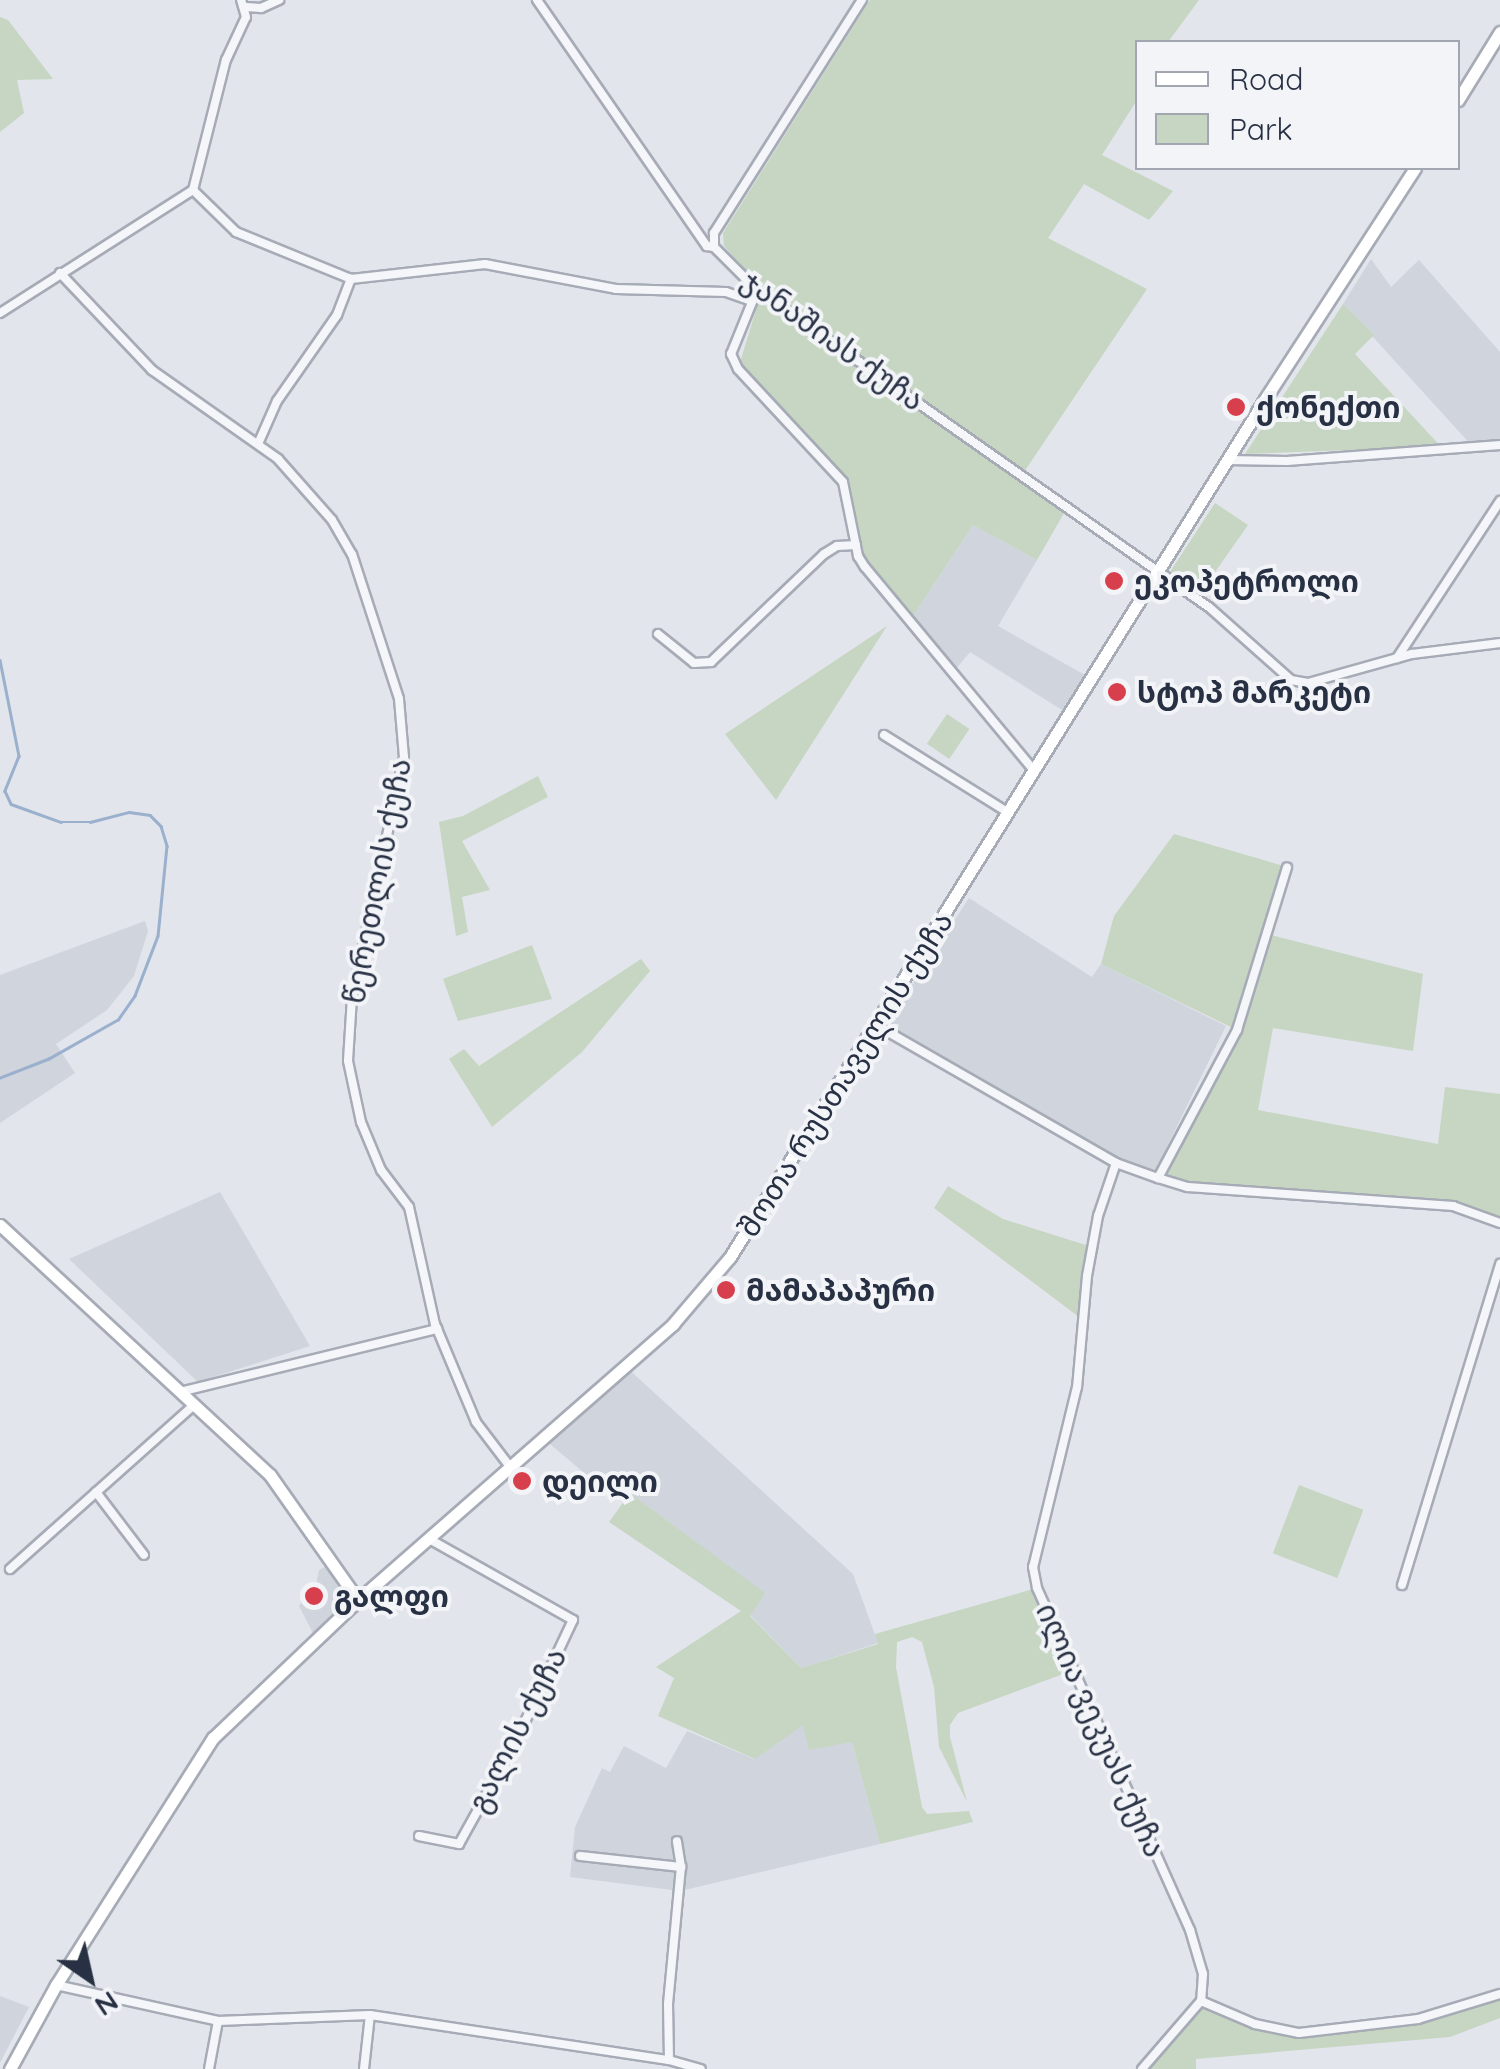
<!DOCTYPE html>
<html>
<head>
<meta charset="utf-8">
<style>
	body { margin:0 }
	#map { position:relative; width:1500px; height:2069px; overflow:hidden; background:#e2e5eb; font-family:Quicksand,"Noto Sans Georgian",sans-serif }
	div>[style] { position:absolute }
	.built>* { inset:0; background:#cfd4dd }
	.green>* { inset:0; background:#c6d6c2; transform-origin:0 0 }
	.stream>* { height:2.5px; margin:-1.25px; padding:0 1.25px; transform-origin:1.25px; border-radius:1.25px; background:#9ab0cd }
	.roads { filter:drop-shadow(2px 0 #a6abb6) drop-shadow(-2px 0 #a6abb6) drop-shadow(0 2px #a6abb6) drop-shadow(0 -2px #a6abb6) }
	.minor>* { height:8px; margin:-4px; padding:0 4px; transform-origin:4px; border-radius:4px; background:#f5f6f9 }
	.secondary>* { height:11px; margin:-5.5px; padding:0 5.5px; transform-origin:5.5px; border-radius:5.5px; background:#fff }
	.dots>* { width:28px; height:28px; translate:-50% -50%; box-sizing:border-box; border:5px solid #f2f4f8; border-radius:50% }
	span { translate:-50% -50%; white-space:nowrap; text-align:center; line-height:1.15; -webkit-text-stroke:8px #f2f4f8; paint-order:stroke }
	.street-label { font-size:30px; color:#283144 }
	.poi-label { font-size:30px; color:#283144; font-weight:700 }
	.left { translate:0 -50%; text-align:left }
	.legend { position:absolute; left:1135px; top:40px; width:325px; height:130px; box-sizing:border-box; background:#f2f4f8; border:2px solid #a1a6b0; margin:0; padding:12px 18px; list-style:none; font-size:30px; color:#283144 }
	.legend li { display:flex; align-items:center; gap:20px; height:50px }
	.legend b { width:50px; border:2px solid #a1a6b0 }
	.north { position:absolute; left:40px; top:1929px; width:100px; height:100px; -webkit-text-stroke:8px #f2f4f8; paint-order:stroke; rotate:146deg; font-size:28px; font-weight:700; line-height:40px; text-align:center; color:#283144 }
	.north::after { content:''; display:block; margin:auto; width:35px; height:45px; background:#283144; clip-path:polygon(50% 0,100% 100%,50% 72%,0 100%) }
</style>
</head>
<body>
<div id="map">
	<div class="built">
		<div style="clip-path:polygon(1371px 259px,1391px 287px,1419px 260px,1500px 352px,1500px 445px,1473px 447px,1343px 304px)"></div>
		<div style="clip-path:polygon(973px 525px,1037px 560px,998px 626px,1085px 675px,1062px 710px,970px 652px,951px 675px,909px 622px)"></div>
		<div style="clip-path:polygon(969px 898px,1092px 977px,1101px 964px,1226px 1026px,1155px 1171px,1119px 1161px,886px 1025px)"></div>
		<div style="clip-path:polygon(145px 921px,148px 931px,134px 976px,107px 1010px,56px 1044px,75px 1073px,0 1123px,0 975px)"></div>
		<div style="clip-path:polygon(220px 1192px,310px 1346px,198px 1382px,69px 1259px)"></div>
		<div style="clip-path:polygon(625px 1366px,853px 1574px,878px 1643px,801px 1668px,750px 1615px,764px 1593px,603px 1473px,595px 1482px,544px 1439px)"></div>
		<div style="clip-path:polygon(327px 1566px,343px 1591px,341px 1607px,314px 1635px,299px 1606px,316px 1585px,319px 1570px)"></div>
		<div style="clip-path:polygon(803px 1724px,852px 1742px,880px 1844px,680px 1891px,570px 1877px,575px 1827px,602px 1768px,610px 1772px,624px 1746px,666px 1768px,687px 1731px,754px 1759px)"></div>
		<div style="clip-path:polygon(0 1996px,29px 2007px,0 2063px)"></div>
	</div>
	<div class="green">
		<div style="clip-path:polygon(870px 0,1199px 0,1168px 42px,1138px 42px,1137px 100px,1102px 155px,1173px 191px,1149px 220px,1084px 184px,1048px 238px,1147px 289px,1022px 475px,1067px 508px,1037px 560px,973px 525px,909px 622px,858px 556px,847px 490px,738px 369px,762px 290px,724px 246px,723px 233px)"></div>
		<div style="clip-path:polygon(0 17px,8px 20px,53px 79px,17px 80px,24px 113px,0 132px)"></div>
		<div style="clip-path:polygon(1343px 304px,1374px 335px,1355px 354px,1444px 450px,1380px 455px,1374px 449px,1245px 454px)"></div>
		<div style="clip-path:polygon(1215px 503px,1248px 525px,1196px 599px,1170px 572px)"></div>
		<div style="clip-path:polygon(887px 626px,776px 800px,725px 734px)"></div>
		<div style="left:947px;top:714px;width:27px;height:36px;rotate:34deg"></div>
		<div style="clip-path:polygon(538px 776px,548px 797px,462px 841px,490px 890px,462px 897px,468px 932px,456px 936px,439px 822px,463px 816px)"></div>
		<div style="clip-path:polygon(1174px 834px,1287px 867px,1267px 934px,1423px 974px,1413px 1051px,1273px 1028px,1258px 1110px,1438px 1144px,1445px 1087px,1500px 1094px,1500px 1222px,1453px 1206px,1188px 1187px,1158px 1178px,1237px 1030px,1101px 964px,1114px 916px)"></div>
		<div style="clip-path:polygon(532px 945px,552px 999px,458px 1021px,443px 979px)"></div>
		<div style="clip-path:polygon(641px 959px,650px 971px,582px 1052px,492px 1127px,449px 1059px,464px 1049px,479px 1066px)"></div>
		<div style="clip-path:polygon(948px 1186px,1003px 1219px,1092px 1247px,1083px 1320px,934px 1208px)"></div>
		<div style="left:1299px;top:1485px;width:69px;height:73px;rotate:21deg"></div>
		<div style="clip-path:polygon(630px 1493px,765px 1593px,750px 1616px,801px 1668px,878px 1644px,875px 1634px,1037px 1588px,1074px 1670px,958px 1713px,950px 1725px,950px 1737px,967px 1802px,939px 1747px,934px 1687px,922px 1642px,912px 1637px,897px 1642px,896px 1667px,922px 1807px,927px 1814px,969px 1811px,973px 1822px,880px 1844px,852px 1742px,809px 1750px,803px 1725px,755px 1759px,658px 1716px,674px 1678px,656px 1667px,741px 1611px,609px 1522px)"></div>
		<div style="clip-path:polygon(1500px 1994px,1500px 2018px,1450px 2037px,1196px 2059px,1196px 2069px,1143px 2069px,1201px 2001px,1255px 2024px,1299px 2033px,1418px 2019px)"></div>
	</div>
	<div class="stream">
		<div style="left:0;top:660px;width:98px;rotate:78.8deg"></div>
		<div style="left:19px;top:756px;width:38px;rotate:112deg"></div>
		<div style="left:5px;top:791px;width:14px;rotate:65deg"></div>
		<div style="left:11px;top:804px;width:53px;rotate:19.8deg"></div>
		<div style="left:61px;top:822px;width:29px"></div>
		<div style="left:90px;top:822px;width:40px;rotate:-14.4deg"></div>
		<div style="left:129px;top:812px;width:21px;rotate:8deg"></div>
		<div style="left:150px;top:815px;width:16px;rotate:45deg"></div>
		<div style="left:161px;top:826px;width:21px;rotate:73deg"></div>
		<div style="left:167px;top:846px;width:90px;rotate:95.7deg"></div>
		<div style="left:158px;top:936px;width:64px;rotate:111deg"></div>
		<div style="left:135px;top:996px;width:29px;rotate:125deg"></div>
		<div style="left:118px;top:1020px;width:79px;rotate:150.5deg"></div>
		<div style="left:49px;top:1059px;width:53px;rotate:158.8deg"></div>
	</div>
	<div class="roads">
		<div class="minor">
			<div style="left:537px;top:0;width:299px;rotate:55.4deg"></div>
			<div style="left:707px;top:246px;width:7px;rotate:8deg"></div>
			<div style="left:714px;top:247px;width:61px;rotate:45deg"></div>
			<div style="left:757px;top:290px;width:553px;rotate:35.07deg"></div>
			<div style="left:1210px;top:608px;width:108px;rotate:41.6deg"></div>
			<div style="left:1291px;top:680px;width:17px;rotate:10deg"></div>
			<div style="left:1308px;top:683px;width:108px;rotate:-15.6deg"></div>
			<div style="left:1412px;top:654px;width:89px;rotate:-7.1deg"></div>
			<div style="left:246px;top:7px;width:15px;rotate:4deg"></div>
			<div style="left:261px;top:8px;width:20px;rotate:-24deg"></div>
			<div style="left:193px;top:190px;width:60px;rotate:44.3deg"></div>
			<div style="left:236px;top:232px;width:124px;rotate:22.2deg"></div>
			<div style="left:351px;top:279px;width:135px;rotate:-6.4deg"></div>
			<div style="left:485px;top:264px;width:133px;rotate:10.8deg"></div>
			<div style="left:616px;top:289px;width:110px;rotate:1.6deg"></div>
			<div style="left:726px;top:292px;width:28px;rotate:19deg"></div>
			<div style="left:714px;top:247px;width:14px;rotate:-90deg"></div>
			<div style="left:714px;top:233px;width:276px;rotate:-57.6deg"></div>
			<div style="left:60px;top:273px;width:134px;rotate:46.5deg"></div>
			<div style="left:152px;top:370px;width:154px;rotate:35.2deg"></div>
			<div style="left:278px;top:459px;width:81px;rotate:48.5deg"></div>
			<div style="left:332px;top:520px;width:39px;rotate:60deg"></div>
			<div style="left:352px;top:554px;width:152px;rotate:72deg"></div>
			<div style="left:399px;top:699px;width:58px;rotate:85.1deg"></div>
			<div style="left:404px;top:757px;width:246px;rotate:102.2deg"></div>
			<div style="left:352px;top:997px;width:64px;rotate:93.6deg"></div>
			<div style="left:348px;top:1061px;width:62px;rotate:78deg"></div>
			<div style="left:361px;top:1122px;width:52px;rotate:67.4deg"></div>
			<div style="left:381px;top:1170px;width:46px;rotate:52.9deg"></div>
			<div style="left:409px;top:1207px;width:120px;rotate:77.5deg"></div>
			<div style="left:435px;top:1324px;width:106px;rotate:67.3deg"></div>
			<div style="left:476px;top:1422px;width:58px;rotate:52.7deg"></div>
			<div style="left:757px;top:290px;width:69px;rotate:112.1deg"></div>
			<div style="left:731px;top:354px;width:17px;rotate:65deg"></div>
			<div style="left:738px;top:369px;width:154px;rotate:47.1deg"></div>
			<div style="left:843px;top:482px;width:76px;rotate:78.5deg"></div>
			<div style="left:858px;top:556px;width:13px;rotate:58deg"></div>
			<div style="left:865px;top:567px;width:266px;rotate:50.3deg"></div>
			<div style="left:0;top:313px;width:229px;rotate:-32.5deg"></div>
			<div style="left:193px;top:190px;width:134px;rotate:-75.8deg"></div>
			<div style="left:226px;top:60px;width:47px;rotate:-65.1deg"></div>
			<div style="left:246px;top:17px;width:18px;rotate:-106deg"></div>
			<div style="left:258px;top:444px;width:47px;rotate:-66.2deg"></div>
			<div style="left:277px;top:401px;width:105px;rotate:-55.1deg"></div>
			<div style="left:337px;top:315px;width:39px;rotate:-69deg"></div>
			<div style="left:1227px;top:460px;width:60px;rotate:1deg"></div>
			<div style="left:1287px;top:461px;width:214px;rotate:-4.3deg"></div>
			<div style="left:658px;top:634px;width:46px;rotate:38.9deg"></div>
			<div style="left:694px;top:663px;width:17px;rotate:-3deg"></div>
			<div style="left:711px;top:662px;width:156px;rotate:-43.7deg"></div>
			<div style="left:824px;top:554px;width:15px;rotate:-32deg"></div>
			<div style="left:837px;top:546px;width:19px;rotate:-3deg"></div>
			<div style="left:1397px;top:658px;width:188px;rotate:-56.7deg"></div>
			<div style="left:884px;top:735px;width:147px;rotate:32deg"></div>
			<div style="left:876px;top:1025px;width:277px;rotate:29.9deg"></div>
			<div style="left:1116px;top:1163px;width:45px;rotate:19.7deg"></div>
			<div style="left:1158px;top:1178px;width:31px;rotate:17deg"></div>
			<div style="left:1188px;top:1187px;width:266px;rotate:4.1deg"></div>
			<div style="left:1453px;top:1206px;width:50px;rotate:19.9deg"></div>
			<div style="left:1116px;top:1163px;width:56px;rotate:108.8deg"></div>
			<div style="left:1098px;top:1216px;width:61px;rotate:100.4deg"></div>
			<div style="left:1087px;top:1276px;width:111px;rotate:95.1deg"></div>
			<div style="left:1077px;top:1387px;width:185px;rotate:103.7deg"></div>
			<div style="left:1033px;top:1567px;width:21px;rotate:79deg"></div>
			<div style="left:1037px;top:1588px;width:375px;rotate:65.9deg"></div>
			<div style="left:1190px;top:1930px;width:46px;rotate:73.5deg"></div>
			<div style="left:1203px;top:1974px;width:27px;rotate:94deg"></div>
			<div style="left:1158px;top:1178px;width:168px;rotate:-61.9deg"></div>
			<div style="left:1237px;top:1030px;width:170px;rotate:-72.9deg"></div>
			<div style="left:180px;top:1392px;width:265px;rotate:-13.8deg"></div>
			<div style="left:96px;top:1492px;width:79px;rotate:52.7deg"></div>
			<div style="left:10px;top:1569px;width:246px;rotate:-41.7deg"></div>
			<div style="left:1402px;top:1585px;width:336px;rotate:-73deg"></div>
			<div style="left:419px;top:1836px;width:41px;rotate:11.3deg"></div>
			<div style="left:459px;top:1844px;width:115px;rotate:-61deg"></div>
			<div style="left:515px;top:1743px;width:136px;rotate:-64.8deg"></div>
			<div style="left:573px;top:1620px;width:165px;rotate:-150.6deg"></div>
			<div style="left:580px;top:1856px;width:102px;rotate:6.2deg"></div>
			<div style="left:56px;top:1985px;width:166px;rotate:12.5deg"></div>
			<div style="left:218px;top:2021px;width:152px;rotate:-2.3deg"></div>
			<div style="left:370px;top:2015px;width:302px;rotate:8.6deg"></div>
			<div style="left:669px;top:2060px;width:33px;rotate:16deg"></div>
			<div style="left:1201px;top:2001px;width:59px;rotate:23.1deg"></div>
			<div style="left:1255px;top:2024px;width:45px;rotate:11.6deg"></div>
			<div style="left:1299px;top:2033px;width:120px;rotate:-6.7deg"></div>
			<div style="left:1418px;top:2019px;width:86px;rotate:-17deg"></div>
			<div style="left:669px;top:2060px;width:56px;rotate:-91deg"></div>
			<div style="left:668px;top:2004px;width:138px;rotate:-84.6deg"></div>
			<div style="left:681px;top:1867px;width:26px;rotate:-99deg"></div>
			<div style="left:209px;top:2069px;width:49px;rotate:-79.4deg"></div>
			<div style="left:364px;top:2069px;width:54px;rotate:-83.7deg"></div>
			<div style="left:1142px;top:2069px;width:90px;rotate:-49.1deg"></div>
		</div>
		<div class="secondary">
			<div style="left:1458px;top:100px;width:80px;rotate:-58.3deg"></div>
			<div style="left:0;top:1225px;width:368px;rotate:42.8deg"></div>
			<div style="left:270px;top:1475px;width:153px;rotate:54.9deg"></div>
			<div style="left:10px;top:2069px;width:96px;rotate:-61.3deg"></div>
			<div style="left:56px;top:1985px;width:293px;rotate:-57.6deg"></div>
			<div style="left:213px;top:1738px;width:200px;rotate:-43.6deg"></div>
			<div style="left:358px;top:1600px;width:419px;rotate:-41.2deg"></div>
			<div style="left:673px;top:1324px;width:88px;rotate:-49.6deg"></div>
			<div style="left:730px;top:1257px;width:1011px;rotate:-58.05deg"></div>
			<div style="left:1265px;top:399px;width:275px;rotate:-57deg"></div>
		</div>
	</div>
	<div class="dots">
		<div style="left:1236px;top:407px;background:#d83f4d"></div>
		<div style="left:1114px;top:581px;background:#d83f4d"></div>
		<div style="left:1117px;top:692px;background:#d83f4d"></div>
		<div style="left:726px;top:1290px;background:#d83f4d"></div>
		<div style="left:522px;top:1481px;background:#d83f4d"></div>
		<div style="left:314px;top:1596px;background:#d83f4d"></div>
	</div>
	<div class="street-label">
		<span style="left:833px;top:340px;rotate:36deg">ჯანაშიას ქუჩა</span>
		<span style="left:377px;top:881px;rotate:-79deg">წერეთლის ქუჩა</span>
		<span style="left:845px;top:1074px;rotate:-58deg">შოთა რუსთაველის ქუჩა</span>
		<span style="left:517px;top:1730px;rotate:-63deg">გალის ქუჩა</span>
		<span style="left:1101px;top:1730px;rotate:66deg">ილია ვეკუას ქუჩა</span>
	</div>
	<div class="poi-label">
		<span class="left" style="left:1256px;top:407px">ქონექთი</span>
		<span class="left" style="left:1134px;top:581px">ეკოპეტროლი</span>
		<span class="left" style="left:1137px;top:692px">სტოპ მარკეტი</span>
		<span class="left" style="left:746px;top:1290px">მამაპაპური</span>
		<span class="left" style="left:542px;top:1481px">დეილი</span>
		<span class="left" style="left:334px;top:1596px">გალფი</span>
	</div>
	<ul class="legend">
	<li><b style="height:12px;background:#fff"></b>Road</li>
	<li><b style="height:28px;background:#c6d6c2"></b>Park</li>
	</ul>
	<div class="north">N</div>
</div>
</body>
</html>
